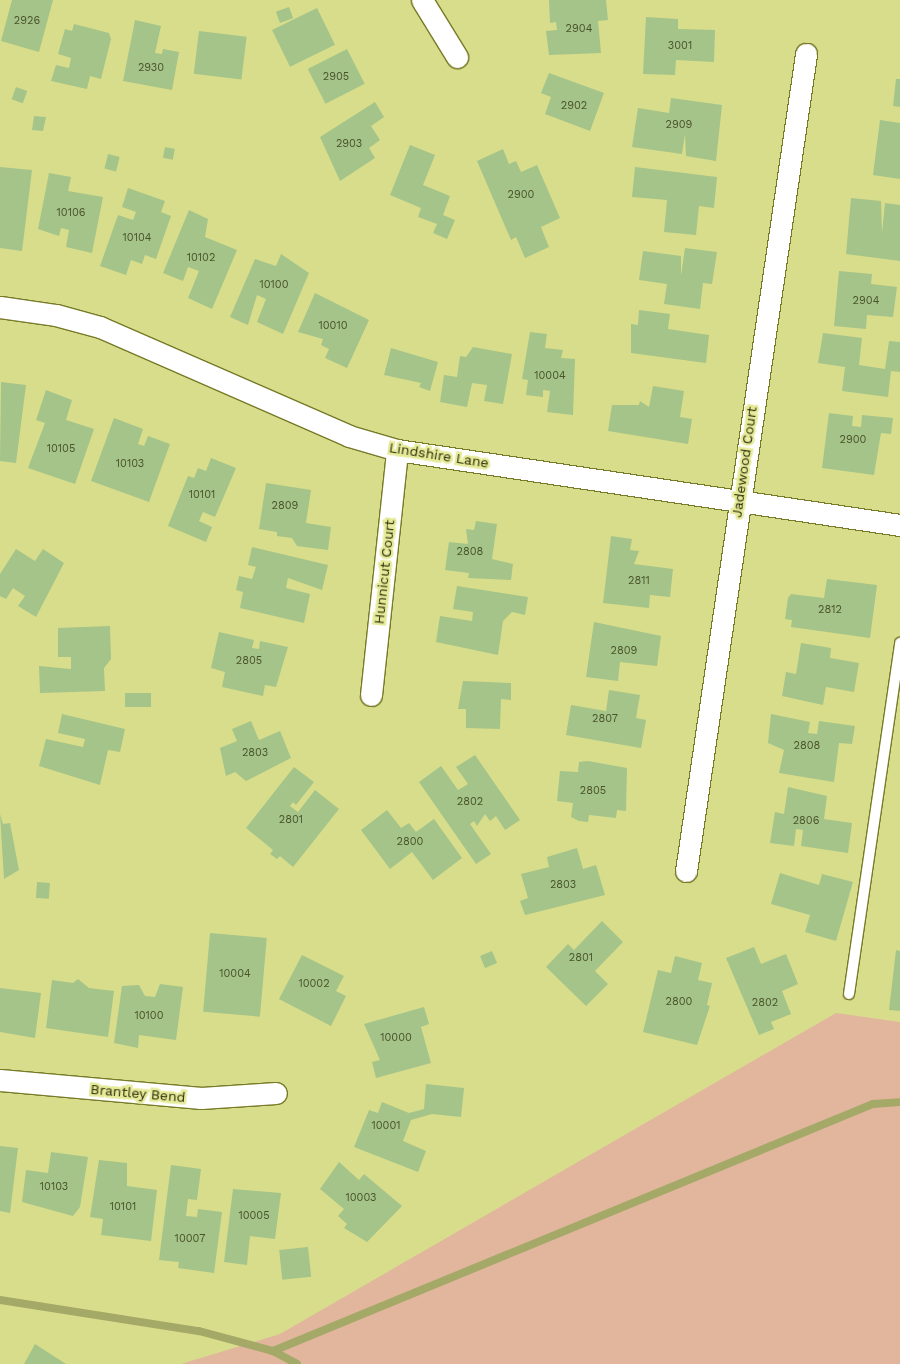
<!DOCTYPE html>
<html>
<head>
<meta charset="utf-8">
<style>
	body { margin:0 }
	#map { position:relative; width:900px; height:1364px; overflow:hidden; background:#d8dd8b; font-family:"Work Sans",sans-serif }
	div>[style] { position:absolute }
	.green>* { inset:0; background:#e1b69d }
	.stream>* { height:8px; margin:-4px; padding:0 4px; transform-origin:4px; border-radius:4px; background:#a5a967 }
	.building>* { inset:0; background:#a4c489; transform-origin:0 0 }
	.roads { filter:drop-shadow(1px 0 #777a27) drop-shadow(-1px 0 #777a27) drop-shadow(0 1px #777a27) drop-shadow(0 -1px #777a27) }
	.lane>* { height:10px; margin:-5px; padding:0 5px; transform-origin:5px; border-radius:5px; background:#fff }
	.street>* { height:21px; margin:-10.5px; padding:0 10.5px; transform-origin:10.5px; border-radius:10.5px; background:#fff }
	span { translate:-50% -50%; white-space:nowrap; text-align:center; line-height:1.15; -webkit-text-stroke:5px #e5ea98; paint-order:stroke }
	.number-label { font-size:11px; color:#4a532a }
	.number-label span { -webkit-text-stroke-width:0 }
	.street-label { font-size:14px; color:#2c2d0b }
</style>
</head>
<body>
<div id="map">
	<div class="green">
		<div style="clip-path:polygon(836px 1013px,900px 1022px,900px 1364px,181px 1364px,280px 1334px)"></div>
	</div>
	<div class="stream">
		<div style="left:0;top:1300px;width:201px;rotate:8.9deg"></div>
		<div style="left:199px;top:1331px;width:77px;rotate:15.1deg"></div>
		<div style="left:273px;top:1351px;width:649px;rotate:-22.38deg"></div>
		<div style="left:873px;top:1104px;width:27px;rotate:-4deg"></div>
		<div style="left:273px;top:1351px;width:27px;rotate:28deg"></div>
	</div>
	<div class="building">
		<div style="clip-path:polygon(12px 0,53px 0,39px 52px,1px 41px)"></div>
		<div style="clip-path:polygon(549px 0,606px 0,608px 20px,598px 21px,601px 53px,549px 55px,546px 31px,557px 30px,556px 22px,550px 23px)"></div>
		<div style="left:289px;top:7px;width:12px;height:14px;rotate:70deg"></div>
		<div style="left:317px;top:8px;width:41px;height:50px;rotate:64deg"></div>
		<div style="clip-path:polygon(646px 17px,678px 19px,678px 29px,715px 30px,714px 62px,676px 60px,675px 75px,643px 74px)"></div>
		<div style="clip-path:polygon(135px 20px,161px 26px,155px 53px,162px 54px,163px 49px,179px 52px,172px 90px,123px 81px)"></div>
		<div style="clip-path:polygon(74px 24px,109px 33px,111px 39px,101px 79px,90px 76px,87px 89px,51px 81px,56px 65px,69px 68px,71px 58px,58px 54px,65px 29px,72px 31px)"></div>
		<div style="left:199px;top:31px;width:48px;height:43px;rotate:7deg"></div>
		<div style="left:347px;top:49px;width:39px;height:44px;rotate:63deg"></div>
		<div style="clip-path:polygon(549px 73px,604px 93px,590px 131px,545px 114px,551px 97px,541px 93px)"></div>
		<div style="clip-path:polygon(896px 79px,900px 79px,900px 107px,893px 106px)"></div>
		<div style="left:16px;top:87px;width:12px;height:13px;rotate:20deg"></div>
		<div style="clip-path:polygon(671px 98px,722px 105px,716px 161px,686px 156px,685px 134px,682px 154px,632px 147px,638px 108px,669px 113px)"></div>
		<div style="clip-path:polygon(375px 102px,384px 117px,371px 126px,380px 140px,369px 148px,375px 158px,340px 181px,320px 137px)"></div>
		<div style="clip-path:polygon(34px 116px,46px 117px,43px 131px,32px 130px)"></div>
		<div style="clip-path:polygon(880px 120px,900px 123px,900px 179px,873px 175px)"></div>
		<div style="clip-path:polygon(410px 145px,435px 155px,423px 185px,450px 196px,443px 215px,455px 220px,447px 239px,433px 233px,437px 224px,418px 217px,421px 208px,390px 195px)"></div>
		<div style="left:165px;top:147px;width:10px;height:11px;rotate:11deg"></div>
		<div style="clip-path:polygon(503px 149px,509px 164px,516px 161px,521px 172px,537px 165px,560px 218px,541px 227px,549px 247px,525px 258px,516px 237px,511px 240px,477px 161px)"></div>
		<div style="left:108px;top:154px;width:12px;height:15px;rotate:14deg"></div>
		<div style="clip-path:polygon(0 167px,32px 170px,22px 251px,0 248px)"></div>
		<div style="clip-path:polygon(635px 167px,717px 177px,714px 208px,699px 206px,696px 235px,664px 232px,667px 200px,632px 197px)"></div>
		<div style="clip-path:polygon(49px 173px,71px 177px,68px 191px,103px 197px,92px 253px,66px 247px,69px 230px,61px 228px,59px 236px,38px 229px)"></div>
		<div style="clip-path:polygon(128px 188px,165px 201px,161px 212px,171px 216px,156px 259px,145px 255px,142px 264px,131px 260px,126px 275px,100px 266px,118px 215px,133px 220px,136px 212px,122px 207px)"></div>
		<div style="clip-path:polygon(851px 198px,881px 201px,882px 233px,885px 203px,900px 205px,900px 261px,846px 254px)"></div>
		<div style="clip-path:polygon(189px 210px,208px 219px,205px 237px,237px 250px,212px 309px,188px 298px,199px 271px,188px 267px,183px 281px,163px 273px)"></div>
		<div style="clip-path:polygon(685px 248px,717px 252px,712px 284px,703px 283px,700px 309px,664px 304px,667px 284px,639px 280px,643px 251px,681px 256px,681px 276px)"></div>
		<div style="clip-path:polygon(281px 254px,309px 273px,283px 334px,257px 322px,266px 299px,257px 295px,248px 325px,230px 317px,255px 259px,276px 266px)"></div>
		<div style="clip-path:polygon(839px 271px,872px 274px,871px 284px,897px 287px,893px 317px,867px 315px,866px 329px,834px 326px)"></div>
		<div style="clip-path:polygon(315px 293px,369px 320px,347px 368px,325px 358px,329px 349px,321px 345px,323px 339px,298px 332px)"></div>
		<div style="clip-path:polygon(639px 310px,670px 314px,668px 329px,709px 335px,706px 363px,631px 353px,631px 324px,638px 325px)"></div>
		<div style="clip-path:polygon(530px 332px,547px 334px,545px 348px,563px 350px,561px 358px,575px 359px,573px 415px,547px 412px,550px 391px,543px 390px,543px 397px,526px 395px,528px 380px,522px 379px)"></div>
		<div style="clip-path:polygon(823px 333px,862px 338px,859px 365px,885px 369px,889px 341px,900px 342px,900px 372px,891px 371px,888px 397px,842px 391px,845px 367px,818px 363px)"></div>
		<div style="clip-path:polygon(473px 347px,512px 354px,503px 404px,484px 401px,487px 385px,472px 383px,467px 407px,440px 402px,444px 375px,457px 377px,460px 356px,466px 357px)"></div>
		<div style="clip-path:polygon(391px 348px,438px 362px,430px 391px,419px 387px,421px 383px,384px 375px)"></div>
		<div style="clip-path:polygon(1px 382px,26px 385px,16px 463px,0 461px)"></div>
		<div style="clip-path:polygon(653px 386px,684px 391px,680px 417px,692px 419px,688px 444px,608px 431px,612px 405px,639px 405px,640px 401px,649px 407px)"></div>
		<div style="clip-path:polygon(46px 390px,72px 400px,66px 420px,94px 429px,75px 484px,28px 468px,45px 423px,36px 420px)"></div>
		<div style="clip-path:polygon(829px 413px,853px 416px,852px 426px,861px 427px,862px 415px,893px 418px,891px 434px,881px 433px,874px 475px,822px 468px)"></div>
		<div style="clip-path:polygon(114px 418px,143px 429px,138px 444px,144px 446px,148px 436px,170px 444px,149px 502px,91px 481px)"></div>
		<div style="clip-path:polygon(211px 458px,236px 468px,215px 517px,203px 512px,199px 521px,212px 527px,206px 542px,168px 526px,188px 476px,194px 478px,198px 468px,206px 471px)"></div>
		<div style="clip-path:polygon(266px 483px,311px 490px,306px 523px,331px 527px,328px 550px,297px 546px,292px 538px,277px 536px,277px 532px,259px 529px)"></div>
		<div style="clip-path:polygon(476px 521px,497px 524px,492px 559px,513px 564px,511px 580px,468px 578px,469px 573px,445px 570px,449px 542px,468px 544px,466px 529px,474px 530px)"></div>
		<div style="clip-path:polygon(611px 536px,632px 539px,630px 550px,639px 551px,634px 564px,673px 569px,670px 597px,650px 595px,649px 608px,603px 603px)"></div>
		<div style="clip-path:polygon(252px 547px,328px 565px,322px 590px,288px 578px,286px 588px,310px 594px,304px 623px,240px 608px,243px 592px,236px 590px,239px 576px,252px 579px,256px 567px,248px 565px)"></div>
		<div style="clip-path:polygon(16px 549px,35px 561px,43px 549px,64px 563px,36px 617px,18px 606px,25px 596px,13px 588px,6px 599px,0 596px,0 574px)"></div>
		<div style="clip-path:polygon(827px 579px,877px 585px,870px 638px,791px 627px,792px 620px,785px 619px,788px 598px,791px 594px,824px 598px)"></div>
		<div style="clip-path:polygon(457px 586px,528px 597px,525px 615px,512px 612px,503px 621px,498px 655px,436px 642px,440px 616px,472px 621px,473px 612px,453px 609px)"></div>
		<div style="clip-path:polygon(594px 622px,661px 636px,657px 666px,620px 662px,618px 681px,586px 677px)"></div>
		<div style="clip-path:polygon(110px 626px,111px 659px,104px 668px,105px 691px,40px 693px,39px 666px,71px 669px,71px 657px,58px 657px,58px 628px)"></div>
		<div style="clip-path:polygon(219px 632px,254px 640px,252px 648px,259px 649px,260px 641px,288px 647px,276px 687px,265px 685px,263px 696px,222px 687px,225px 672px,211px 668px)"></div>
		<div style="clip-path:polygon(801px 643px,831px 648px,830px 658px,859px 663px,854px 692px,826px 687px,823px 705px,782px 696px,786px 672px,796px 674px)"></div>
		<div style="clip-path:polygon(463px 681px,511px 683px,511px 700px,501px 699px,500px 729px,466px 728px,466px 709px,458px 709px)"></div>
		<div style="clip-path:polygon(609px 690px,640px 695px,636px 718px,646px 720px,641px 748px,566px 735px,571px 705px,606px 711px)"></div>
		<div style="left:151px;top:693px;width:14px;height:26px;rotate:90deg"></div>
		<div style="clip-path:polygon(62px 714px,125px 729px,120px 752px,108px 750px,100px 785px,39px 766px,46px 739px,83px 747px,85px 739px,58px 733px)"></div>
		<div style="clip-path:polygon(771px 714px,810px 722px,808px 733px,817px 734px,819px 721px,855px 726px,852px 744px,839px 743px,834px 782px,779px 773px,784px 750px,768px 743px)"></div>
		<div style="clip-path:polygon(251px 721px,259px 740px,280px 731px,291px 758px,246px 781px,235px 772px,226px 776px,220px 748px,237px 741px,232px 729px)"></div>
		<div style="clip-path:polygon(475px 755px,520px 820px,505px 830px,496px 816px,490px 821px,485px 814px,477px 826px,474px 821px,470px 824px,491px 854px,476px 864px,419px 782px,441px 766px,458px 790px,468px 784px,456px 767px)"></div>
		<div style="clip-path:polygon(588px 761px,627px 768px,626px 811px,617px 810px,616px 818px,589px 815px,588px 822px,579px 821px,571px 817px,573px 803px,557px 801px,560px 771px,578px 772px,579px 762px)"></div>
		<div style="clip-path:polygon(294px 767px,314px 782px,296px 805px,293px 802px,290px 806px,298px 812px,315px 790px,339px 809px,293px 867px,280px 856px,277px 859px,270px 854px,273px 850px,246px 828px)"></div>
		<div style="clip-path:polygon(788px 787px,827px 796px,824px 819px,852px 823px,848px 853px,801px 846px,803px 830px,796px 829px,794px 846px,770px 843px,775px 812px,784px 814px)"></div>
		<div style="clip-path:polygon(387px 810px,401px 828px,409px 823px,416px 832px,434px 819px,462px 858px,433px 880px,412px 852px,390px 869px,361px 830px)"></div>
		<div style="clip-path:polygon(0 814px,3px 824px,10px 823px,19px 870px,4px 879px)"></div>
		<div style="clip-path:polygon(577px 848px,583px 869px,596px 865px,605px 895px,525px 915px,520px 901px,528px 898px,521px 874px,549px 867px,547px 857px)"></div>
		<div style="clip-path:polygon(780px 873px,819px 885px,822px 874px,853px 882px,836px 941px,805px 932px,810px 915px,771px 904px)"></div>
		<div style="left:37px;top:882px;width:13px;height:16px;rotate:4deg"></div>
		<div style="clip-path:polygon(602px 921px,623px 942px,595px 971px,608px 984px,586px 1006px,546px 967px,568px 944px,574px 950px)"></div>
		<div style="left:210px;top:933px;width:57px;height:79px;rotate:5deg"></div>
		<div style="clip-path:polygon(754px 947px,761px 964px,786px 954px,798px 984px,782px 991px,791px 1014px,771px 1022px,774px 1029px,759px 1035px,726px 958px)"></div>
		<div style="clip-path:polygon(896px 950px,900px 951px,900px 1011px,889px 1010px)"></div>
		<div style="left:492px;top:951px;width:13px;height:13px;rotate:67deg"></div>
		<div style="clip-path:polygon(302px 955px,344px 976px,336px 991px,346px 996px,331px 1026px,279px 999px)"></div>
		<div style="clip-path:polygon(675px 956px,702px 963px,698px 980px,712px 983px,707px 1005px,710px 1006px,697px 1045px,643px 1032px,658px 970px,671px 973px)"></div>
		<div style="clip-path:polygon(78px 979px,89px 988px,114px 991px,108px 1037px,46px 1028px,52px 980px,73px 983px)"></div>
		<div style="clip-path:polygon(160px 984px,183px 987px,176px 1040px,139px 1035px,138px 1048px,114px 1043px,122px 986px,139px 985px,145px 996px,155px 997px)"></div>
		<div style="clip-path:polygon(0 988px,41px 993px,35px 1038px,0 1032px)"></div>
		<div style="clip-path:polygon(424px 1007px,429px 1024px,421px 1027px,431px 1063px,376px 1078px,372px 1062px,380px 1060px,364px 1024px)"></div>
		<div style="clip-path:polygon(426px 1084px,464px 1088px,461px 1117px,432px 1114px,411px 1120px,403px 1141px,426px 1151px,418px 1172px,354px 1147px,369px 1110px,378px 1113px,382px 1102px,409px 1113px,424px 1109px)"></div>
		<div style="clip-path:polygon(0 1146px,18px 1148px,10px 1213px,0 1211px)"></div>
		<div style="clip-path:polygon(51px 1152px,88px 1157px,80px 1207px,73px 1216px,22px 1202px,26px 1170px,48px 1173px)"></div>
		<div style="clip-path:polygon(99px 1160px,127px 1163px,127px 1186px,157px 1190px,151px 1241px,101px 1235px,103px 1219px,90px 1217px)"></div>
		<div style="clip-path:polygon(339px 1162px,359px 1180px,364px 1174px,402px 1206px,367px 1242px,344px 1228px,347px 1224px,338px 1216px,344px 1209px,320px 1189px)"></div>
		<div style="clip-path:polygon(171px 1165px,201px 1169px,197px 1200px,188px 1199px,186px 1216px,197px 1217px,198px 1209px,222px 1212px,214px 1273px,178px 1268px,179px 1262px,159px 1260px)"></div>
		<div style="clip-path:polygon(233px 1189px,281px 1193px,275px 1239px,250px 1236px,247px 1265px,224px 1262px)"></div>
		<div style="left:308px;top:1247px;width:30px;height:29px;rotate:84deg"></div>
		<div style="clip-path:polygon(35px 1344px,66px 1364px,24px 1364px)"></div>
	</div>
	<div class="roads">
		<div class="lane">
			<div style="left:849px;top:994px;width:355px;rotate:-81.7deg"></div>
		</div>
		<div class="street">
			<div style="left:422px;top:0;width:67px;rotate:58.4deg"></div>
			<div style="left:0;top:307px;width:57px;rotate:8.1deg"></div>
			<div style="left:56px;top:315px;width:46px;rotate:15.3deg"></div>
			<div style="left:100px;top:327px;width:272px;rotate:23.6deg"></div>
			<div style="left:349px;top:436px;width:50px;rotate:16.3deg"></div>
			<div style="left:397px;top:450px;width:509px;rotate:8.48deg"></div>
			<div style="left:371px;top:695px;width:246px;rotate:-83.9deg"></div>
			<div style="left:686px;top:871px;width:826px;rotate:-81.64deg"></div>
			<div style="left:0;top:1080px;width:202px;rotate:5.1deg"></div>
			<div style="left:201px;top:1098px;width:75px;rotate:-3.8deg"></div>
		</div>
	</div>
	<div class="number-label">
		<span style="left:27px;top:21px">2926</span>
		<span style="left:579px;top:29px">2904</span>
		<span style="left:680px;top:46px">3001</span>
		<span style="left:151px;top:68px">2930</span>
		<span style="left:336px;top:77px">2905</span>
		<span style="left:574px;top:106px">2902</span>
		<span style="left:679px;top:125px">2909</span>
		<span style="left:349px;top:144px">2903</span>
		<span style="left:521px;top:195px">2900</span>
		<span style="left:71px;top:213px">10106</span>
		<span style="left:137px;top:238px">10104</span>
		<span style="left:201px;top:258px">10102</span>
		<span style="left:274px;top:285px">10100</span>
		<span style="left:866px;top:301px">2904</span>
		<span style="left:333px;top:326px">10010</span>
		<span style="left:550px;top:376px">10004</span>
		<span style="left:853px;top:440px">2900</span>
		<span style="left:61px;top:449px">10105</span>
		<span style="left:130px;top:464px">10103</span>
		<span style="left:202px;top:495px">10101</span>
		<span style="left:285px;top:506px">2809</span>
		<span style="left:470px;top:552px">2808</span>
		<span style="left:639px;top:581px">2811</span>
		<span style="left:830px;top:610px">2812</span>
		<span style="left:624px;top:651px">2809</span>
		<span style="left:249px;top:661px">2805</span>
		<span style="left:605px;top:719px">2807</span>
		<span style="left:807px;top:746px">2808</span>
		<span style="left:255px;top:753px">2803</span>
		<span style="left:593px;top:791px">2805</span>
		<span style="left:470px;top:802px">2802</span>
		<span style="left:291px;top:820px">2801</span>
		<span style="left:806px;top:821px">2806</span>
		<span style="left:410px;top:842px">2800</span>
		<span style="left:563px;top:885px">2803</span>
		<span style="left:581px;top:958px">2801</span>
		<span style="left:235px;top:974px">10004</span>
		<span style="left:314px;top:984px">10002</span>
		<span style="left:679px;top:1002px">2800</span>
		<span style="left:765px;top:1003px">2802</span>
		<span style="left:149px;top:1016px">10100</span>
		<span style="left:396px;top:1038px">10000</span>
		<span style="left:386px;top:1126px">10001</span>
		<span style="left:54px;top:1187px">10103</span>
		<span style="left:361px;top:1198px">10003</span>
		<span style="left:123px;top:1207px">10101</span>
		<span style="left:254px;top:1216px">10005</span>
		<span style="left:190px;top:1239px">10007</span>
	</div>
	<div class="street-label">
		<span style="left:439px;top:455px;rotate:9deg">Lindshire Lane</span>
		<span style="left:744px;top:462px;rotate:-82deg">Jadewood Court</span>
		<span style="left:384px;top:572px;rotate:-84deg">Hunnicut Court</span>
		<span style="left:138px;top:1093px;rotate:5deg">Brantley Bend</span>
	</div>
</div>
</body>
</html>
